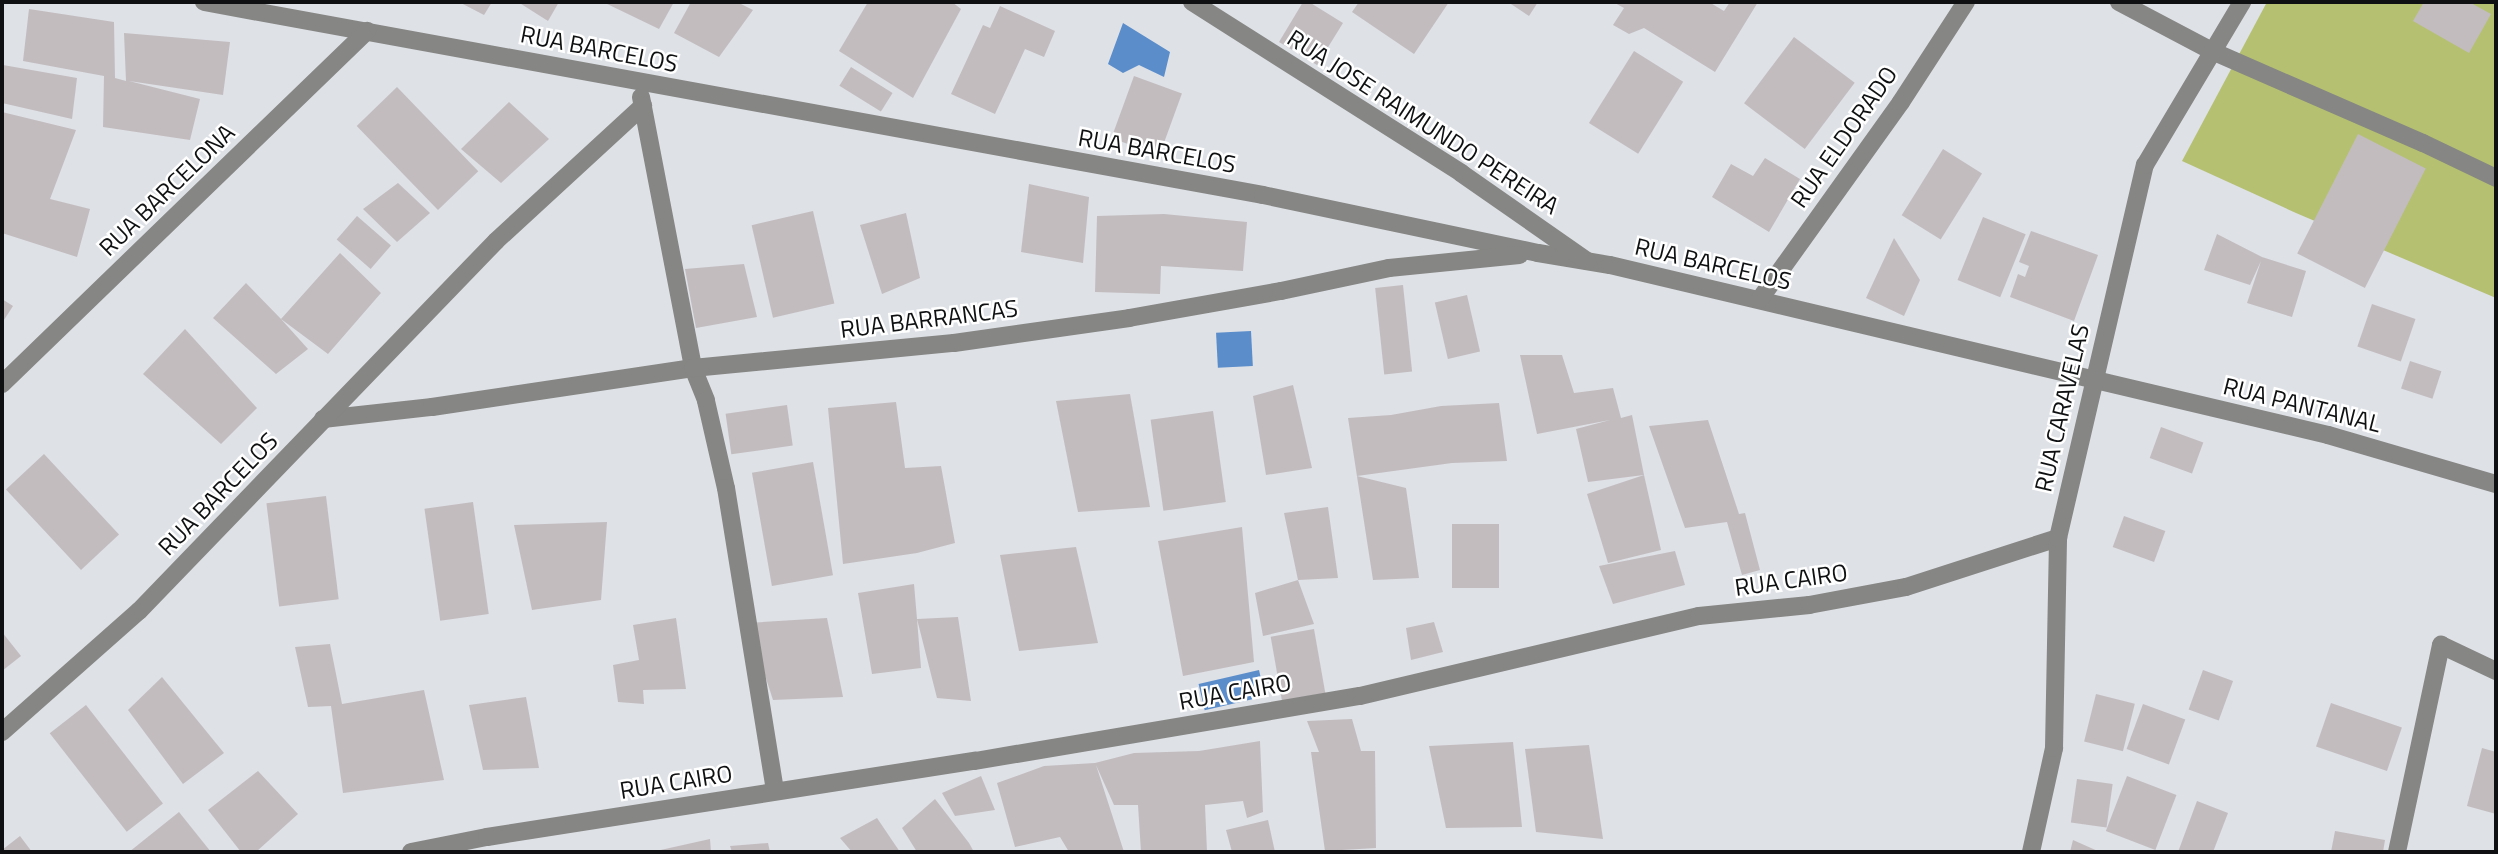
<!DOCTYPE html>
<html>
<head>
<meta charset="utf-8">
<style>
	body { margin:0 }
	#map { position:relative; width:2498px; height:854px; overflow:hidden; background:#dee1e6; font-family:"Titillium Web",sans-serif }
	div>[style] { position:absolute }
	.green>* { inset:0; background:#b5c071 }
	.water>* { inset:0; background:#5b8dcb; transform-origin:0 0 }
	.building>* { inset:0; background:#c2bcbf; transform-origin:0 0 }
	.minor>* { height:18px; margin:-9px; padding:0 9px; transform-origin:9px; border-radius:9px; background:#868684 }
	span { translate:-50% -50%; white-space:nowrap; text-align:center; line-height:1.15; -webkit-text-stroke:5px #fff; paint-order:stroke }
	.street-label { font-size:24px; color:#0f1011 }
	.frame { position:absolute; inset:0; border:4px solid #0f1011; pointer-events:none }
</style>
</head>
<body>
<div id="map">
	<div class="green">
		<div style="clip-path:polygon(2267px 2px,2496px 2px,2496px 298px,2296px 213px,2182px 161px)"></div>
	</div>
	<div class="water">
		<div style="clip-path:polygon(1123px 23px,1170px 52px,1164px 77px,1139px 65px,1123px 73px,1108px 64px)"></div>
		<div style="left:1251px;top:331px;width:35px;height:35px;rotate:87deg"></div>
		<div style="left:1259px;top:670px;width:27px;height:62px;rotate:77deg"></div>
	</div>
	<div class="building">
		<div style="clip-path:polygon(459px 2px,492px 2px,484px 15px)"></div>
		<div style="clip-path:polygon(518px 2px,559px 2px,548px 21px)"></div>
		<div style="clip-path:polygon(603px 2px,674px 2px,659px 29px)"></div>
		<div style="clip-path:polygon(691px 2px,737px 2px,753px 10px,719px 57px,674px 33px)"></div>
		<div style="clip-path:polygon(868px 2px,952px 2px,961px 9px,913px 98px,839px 51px)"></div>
		<div style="clip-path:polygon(1303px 2px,1309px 2px,1343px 23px,1317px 65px,1279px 42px)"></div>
		<div style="clip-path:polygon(1359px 2px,1449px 2px,1414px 54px,1352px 12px)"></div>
		<div style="clip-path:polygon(1508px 2px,1538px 2px,1529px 16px)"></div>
		<div style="clip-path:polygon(1613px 2px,1709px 2px,1724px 11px,1730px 2px,1758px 2px,1715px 72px,1644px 28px,1629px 34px,1613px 25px,1624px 8px)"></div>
		<div style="clip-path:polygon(2424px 2px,2469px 2px,2491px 14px,2469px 53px,2413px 21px)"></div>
		<div style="clip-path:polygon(1000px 6px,1055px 31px,1044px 57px,1025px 49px,995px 114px,951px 94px,983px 25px,990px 28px)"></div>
		<div style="clip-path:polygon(29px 9px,114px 22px,115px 78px,126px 81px,124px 33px,230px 42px,223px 95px,129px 81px,200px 99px,190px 140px,103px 127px,104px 76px,23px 61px)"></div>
		<div style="left:1794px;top:37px;width:76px;height:83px;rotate:37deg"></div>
		<div style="left:1634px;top:51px;width:58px;height:85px;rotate:32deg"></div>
		<div style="clip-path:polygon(3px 65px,77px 78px,72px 119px,2px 103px)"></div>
		<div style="left:851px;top:67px;width:49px;height:22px;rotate:32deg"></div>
		<div style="left:1134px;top:76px;width:51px;height:66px;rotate:20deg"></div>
		<div style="left:397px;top:87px;width:117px;height:56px;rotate:46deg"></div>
		<div style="clip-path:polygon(509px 102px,549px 139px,501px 183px,461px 149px)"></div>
		<div style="clip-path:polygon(2px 112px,76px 130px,50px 199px,90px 209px,77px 257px,2px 233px)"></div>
		<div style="left:2358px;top:134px;width:76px;height:134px;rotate:27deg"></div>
		<div style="left:1943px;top:149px;width:46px;height:78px;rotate:32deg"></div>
		<div style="clip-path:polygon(1765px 158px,1800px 179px,1769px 232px,1712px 197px,1731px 164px,1753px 176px)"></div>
		<div style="clip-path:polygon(398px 183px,430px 213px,397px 242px,363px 209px)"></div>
		<div style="clip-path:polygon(1029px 184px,1089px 197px,1083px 263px,1021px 252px)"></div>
		<div style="left:813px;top:211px;width:95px;height:63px;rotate:77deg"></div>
		<div style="clip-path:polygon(906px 213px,920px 278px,882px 294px,860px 225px)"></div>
		<div style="clip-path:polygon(1164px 214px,1247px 222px,1243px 271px,1161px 266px,1160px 294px,1095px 292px,1097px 216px)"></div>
		<div style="left:357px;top:216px;width:45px;height:31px;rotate:41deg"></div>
		<div style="left:1983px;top:217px;width:46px;height:68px;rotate:22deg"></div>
		<div style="clip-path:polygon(2031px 231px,2098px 255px,2074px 321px,2010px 297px,2018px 274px,2025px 277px,2029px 266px,2019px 262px)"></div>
		<div style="clip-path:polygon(2217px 234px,2262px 257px,2306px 271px,2292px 317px,2247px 303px,2261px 261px,2250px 285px,2204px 270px)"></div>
		<div style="clip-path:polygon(1894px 238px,1920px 280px,1904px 316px,1866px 298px)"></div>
		<div style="clip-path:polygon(340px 253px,381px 293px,328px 354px,281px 319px,308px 349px,276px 374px,213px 318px,246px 283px,281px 319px)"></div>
		<div style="clip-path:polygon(744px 264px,757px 317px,696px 328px,685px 269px)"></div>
		<div style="left:1403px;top:285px;width:87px;height:28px;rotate:84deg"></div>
		<div style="left:1467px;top:295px;width:58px;height:33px;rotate:77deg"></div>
		<div style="clip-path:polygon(2px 299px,13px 306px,2px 323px)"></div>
		<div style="left:2372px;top:304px;width:46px;height:45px;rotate:19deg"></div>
		<div style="clip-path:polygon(185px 329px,257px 408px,221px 444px,143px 374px)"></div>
		<div style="clip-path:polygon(1520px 355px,1562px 355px,1574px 393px,1613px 388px,1621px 418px,1632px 415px,1644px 475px,1588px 482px,1576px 429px,1610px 420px,1537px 434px)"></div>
		<div style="left:2410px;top:361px;width:33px;height:29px;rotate:18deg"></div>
		<div style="clip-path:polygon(1293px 385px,1312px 468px,1266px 475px,1253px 396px)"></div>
		<div style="clip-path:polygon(1130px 394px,1150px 507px,1078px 512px,1056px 401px)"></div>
		<div style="clip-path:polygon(896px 402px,905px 468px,941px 466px,955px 543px,917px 553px,843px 564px,828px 408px)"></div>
		<div style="clip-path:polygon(1499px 403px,1507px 461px,1452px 463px,1357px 476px,1406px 488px,1419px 578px,1373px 580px,1348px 418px,1391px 415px,1441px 406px)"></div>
		<div style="left:787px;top:405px;width:41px;height:62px;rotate:82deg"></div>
		<div style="left:1213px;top:411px;width:92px;height:63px;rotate:82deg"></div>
		<div style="clip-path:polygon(1708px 420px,1739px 514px,1745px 513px,1760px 570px,1742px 575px,1727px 522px,1685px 528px,1649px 426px)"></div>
		<div style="left:2161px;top:427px;width:45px;height:33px;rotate:20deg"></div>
		<div style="left:44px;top:454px;width:110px;height:52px;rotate:47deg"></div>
		<div style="left:813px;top:462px;width:115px;height:62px;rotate:80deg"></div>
		<div style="clip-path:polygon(1644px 475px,1661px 550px,1608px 563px,1587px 494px)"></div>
		<div style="left:326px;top:496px;width:104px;height:60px;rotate:83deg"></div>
		<div style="left:473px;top:502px;width:113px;height:49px;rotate:82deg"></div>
		<div style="clip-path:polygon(1328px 507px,1338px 578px,1298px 580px,1314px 624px,1263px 636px,1255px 593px,1298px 580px,1284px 513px)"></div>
		<div style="left:2124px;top:516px;width:44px;height:33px;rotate:20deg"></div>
		<div style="clip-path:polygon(607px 522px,601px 600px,532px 610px,514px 525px)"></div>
		<div style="left:1452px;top:524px;width:47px;height:64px"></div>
		<div style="clip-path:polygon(1242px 527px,1254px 662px,1183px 676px,1158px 541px)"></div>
		<div style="clip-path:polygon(1076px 547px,1098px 643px,1019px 651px,1000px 555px)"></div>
		<div style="clip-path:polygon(1675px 551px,1685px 585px,1613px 604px,1599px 566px)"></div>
		<div style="clip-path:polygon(914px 584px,917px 619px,958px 617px,971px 701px,937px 698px,917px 619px,921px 668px,872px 674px,858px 593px)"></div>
		<div style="clip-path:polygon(676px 618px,686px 689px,643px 690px,644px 704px,618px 702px,613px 665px,639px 660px,633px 625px)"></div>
		<div style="clip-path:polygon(827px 618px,843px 697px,773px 700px,748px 623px)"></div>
		<div style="clip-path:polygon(1434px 622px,1443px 652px,1411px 660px,1406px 628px)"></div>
		<div style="left:1314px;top:629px;width:65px;height:44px;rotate:80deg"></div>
		<div style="clip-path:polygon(2px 632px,21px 656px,2px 671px)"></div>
		<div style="clip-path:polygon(330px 644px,342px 704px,424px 690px,444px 780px,343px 793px,331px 706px,308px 707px,295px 647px)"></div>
		<div style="left:2203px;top:670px;width:32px;height:42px;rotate:20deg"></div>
		<div style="clip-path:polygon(162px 677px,224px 753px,183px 784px,128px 710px)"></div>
		<div style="left:2096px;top:694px;width:40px;height:49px;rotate:14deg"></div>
		<div style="clip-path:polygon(526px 697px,539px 768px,483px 770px,469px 705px)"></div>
		<div style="left:2331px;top:703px;width:75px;height:46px;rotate:19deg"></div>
		<div style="left:2143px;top:704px;width:45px;height:48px;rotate:20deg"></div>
		<div style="left:86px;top:705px;width:125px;height:46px;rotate:52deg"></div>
		<div style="clip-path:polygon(1352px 719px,1361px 751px,1375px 751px,1376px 848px,1325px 851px,1311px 752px,1319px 752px,1307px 721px)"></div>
		<div style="clip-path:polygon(1260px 741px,1263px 812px,1247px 818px,1243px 801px,1205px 805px,1207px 852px,1141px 852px,1138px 805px,1114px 805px,1096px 765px,1124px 852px,1069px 852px,1060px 837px,1015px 847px,997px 783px,1044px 766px,1095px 763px,1134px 753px,1199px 751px)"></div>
		<div style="clip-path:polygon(1513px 742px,1522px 827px,1446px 828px,1429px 746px)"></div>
		<div style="clip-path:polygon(1589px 745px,1603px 839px,1536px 832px,1525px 749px)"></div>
		<div style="clip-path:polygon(2482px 748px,2496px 752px,2496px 814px,2467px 806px)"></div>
		<div style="clip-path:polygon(258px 771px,298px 814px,256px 852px,241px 852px,208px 810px)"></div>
		<div style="clip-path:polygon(981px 776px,995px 810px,955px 816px,942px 793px)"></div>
		<div style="left:2127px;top:776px;width:53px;height:59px;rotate:21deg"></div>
		<div style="left:2077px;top:779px;width:36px;height:44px;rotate:8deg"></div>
		<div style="clip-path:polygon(935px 799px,969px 843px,974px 852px,917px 852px,902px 828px)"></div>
		<div style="clip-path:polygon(2197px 801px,2228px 813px,2213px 852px,2178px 852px)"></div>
		<div style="clip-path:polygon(179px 812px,211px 852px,129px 852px)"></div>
		<div style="clip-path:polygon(877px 818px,900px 852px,852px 852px,840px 838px)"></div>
		<div style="clip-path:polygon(1268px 820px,1275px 852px,1232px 852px,1226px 830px)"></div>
		<div style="clip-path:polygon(2335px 831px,2385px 840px,2383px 852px,2331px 852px)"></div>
		<div style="clip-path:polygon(20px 836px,32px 852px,2px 852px,2px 850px)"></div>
		<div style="clip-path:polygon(710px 839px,711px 852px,656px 852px,656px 851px)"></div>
		<div style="clip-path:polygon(2073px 840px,2100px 852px,2070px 852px)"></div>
		<div style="clip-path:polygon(768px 843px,770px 852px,732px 852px,730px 846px)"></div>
	</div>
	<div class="minor">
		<div style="left:204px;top:2px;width:1076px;rotate:10.33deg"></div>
		<div style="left:1263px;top:195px;width:281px;rotate:11.9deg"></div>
		<div style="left:1538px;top:253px;width:73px;rotate:9.5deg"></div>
		<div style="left:1610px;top:265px;width:738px;rotate:13.32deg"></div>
		<div style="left:2328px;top:435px;width:175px;rotate:16.3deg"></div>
		<div style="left:1192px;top:2px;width:319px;rotate:32.4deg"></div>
		<div style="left:1461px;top:173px;width:154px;rotate:34.9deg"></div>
		<div style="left:2119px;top:2px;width:105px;rotate:27.8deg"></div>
		<div style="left:2212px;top:51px;width:230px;rotate:23.6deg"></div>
		<div style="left:2423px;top:143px;width:81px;rotate:25.6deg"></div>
		<div style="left:641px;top:97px;width:276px;rotate:79.1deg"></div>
		<div style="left:693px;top:368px;width:35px;rotate:68deg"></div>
		<div style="left:706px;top:401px;width:89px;rotate:77.1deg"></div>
		<div style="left:726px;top:488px;width:307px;rotate:80.8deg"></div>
		<div style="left:1760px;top:299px;width:242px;rotate:-54.4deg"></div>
		<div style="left:1901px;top:102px;width:119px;rotate:-57deg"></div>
		<div style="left:2px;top:384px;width:508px;rotate:-44.04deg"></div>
		<div style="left:323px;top:419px;width:110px;rotate:-6.3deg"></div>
		<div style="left:432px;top:407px;width:264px;rotate:-8.5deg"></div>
		<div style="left:693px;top:368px;width:262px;rotate:-5.5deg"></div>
		<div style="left:954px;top:343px;width:177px;rotate:-8.1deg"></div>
		<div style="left:1129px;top:318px;width:154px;rotate:-10.1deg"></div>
		<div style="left:1281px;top:291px;width:110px;rotate:-12deg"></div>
		<div style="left:1389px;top:268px;width:131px;rotate:-5.7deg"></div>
		<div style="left:2px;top:732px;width:183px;rotate:-41.5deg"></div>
		<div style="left:139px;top:611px;width:514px;rotate:-46.02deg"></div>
		<div style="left:496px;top:241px;width:200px;rotate:-42.6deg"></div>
		<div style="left:411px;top:852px;width:77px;rotate:-11.2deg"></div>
		<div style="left:487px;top:837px;width:494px;rotate:-8.9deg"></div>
		<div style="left:975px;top:761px;width:390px;rotate:-9.6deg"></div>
		<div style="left:1360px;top:696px;width:348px;rotate:-13.3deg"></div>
		<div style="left:1699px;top:616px;width:111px;rotate:-5.7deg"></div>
		<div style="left:1809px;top:605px;width:99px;rotate:-10.5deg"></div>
		<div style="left:1906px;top:587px;width:160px;rotate:-17.9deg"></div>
		<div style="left:2031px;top:852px;width:107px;rotate:-77.5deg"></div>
		<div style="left:2054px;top:748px;width:210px;rotate:-88.9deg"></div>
		<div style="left:2058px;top:538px;width:383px;rotate:-76.9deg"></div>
		<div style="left:2145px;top:165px;width:190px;rotate:-59.2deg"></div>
		<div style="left:2397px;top:852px;width:212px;rotate:-78deg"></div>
		<div style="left:2441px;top:645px;width:61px;rotate:25.3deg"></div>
	</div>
	<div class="street-label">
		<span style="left:599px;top:49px;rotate:11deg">RUA BARCELOS</span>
		<span style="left:1423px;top:122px;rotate:33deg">RUA JOSE RAIMUNDO PEREIRA</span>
		<span style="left:1844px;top:137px;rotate:-55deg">RUA ELDORADO</span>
		<span style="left:1157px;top:151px;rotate:10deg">RUA BARCELOS</span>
		<span style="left:167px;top:190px;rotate:-44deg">RUA BARCELONA</span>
		<span style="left:1713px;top:264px;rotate:13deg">RUA BARCELOS</span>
		<span style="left:929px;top:319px;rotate:-7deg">RUA BARRANCAS</span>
		<span style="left:2302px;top:405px;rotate:14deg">RUA PANTANAL</span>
		<span style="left:2062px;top:408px;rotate:-77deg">RUA CARAVELAS</span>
		<span style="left:218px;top:494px;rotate:-46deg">RUA BARCELOS</span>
		<span style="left:1791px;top:580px;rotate:-8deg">RUA CAIRO</span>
		<span style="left:1235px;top:692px;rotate:-10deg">RUA CAIRO</span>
		<span style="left:676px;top:782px;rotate:-9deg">RUA CAIRO</span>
	</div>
	<div class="frame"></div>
</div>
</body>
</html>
